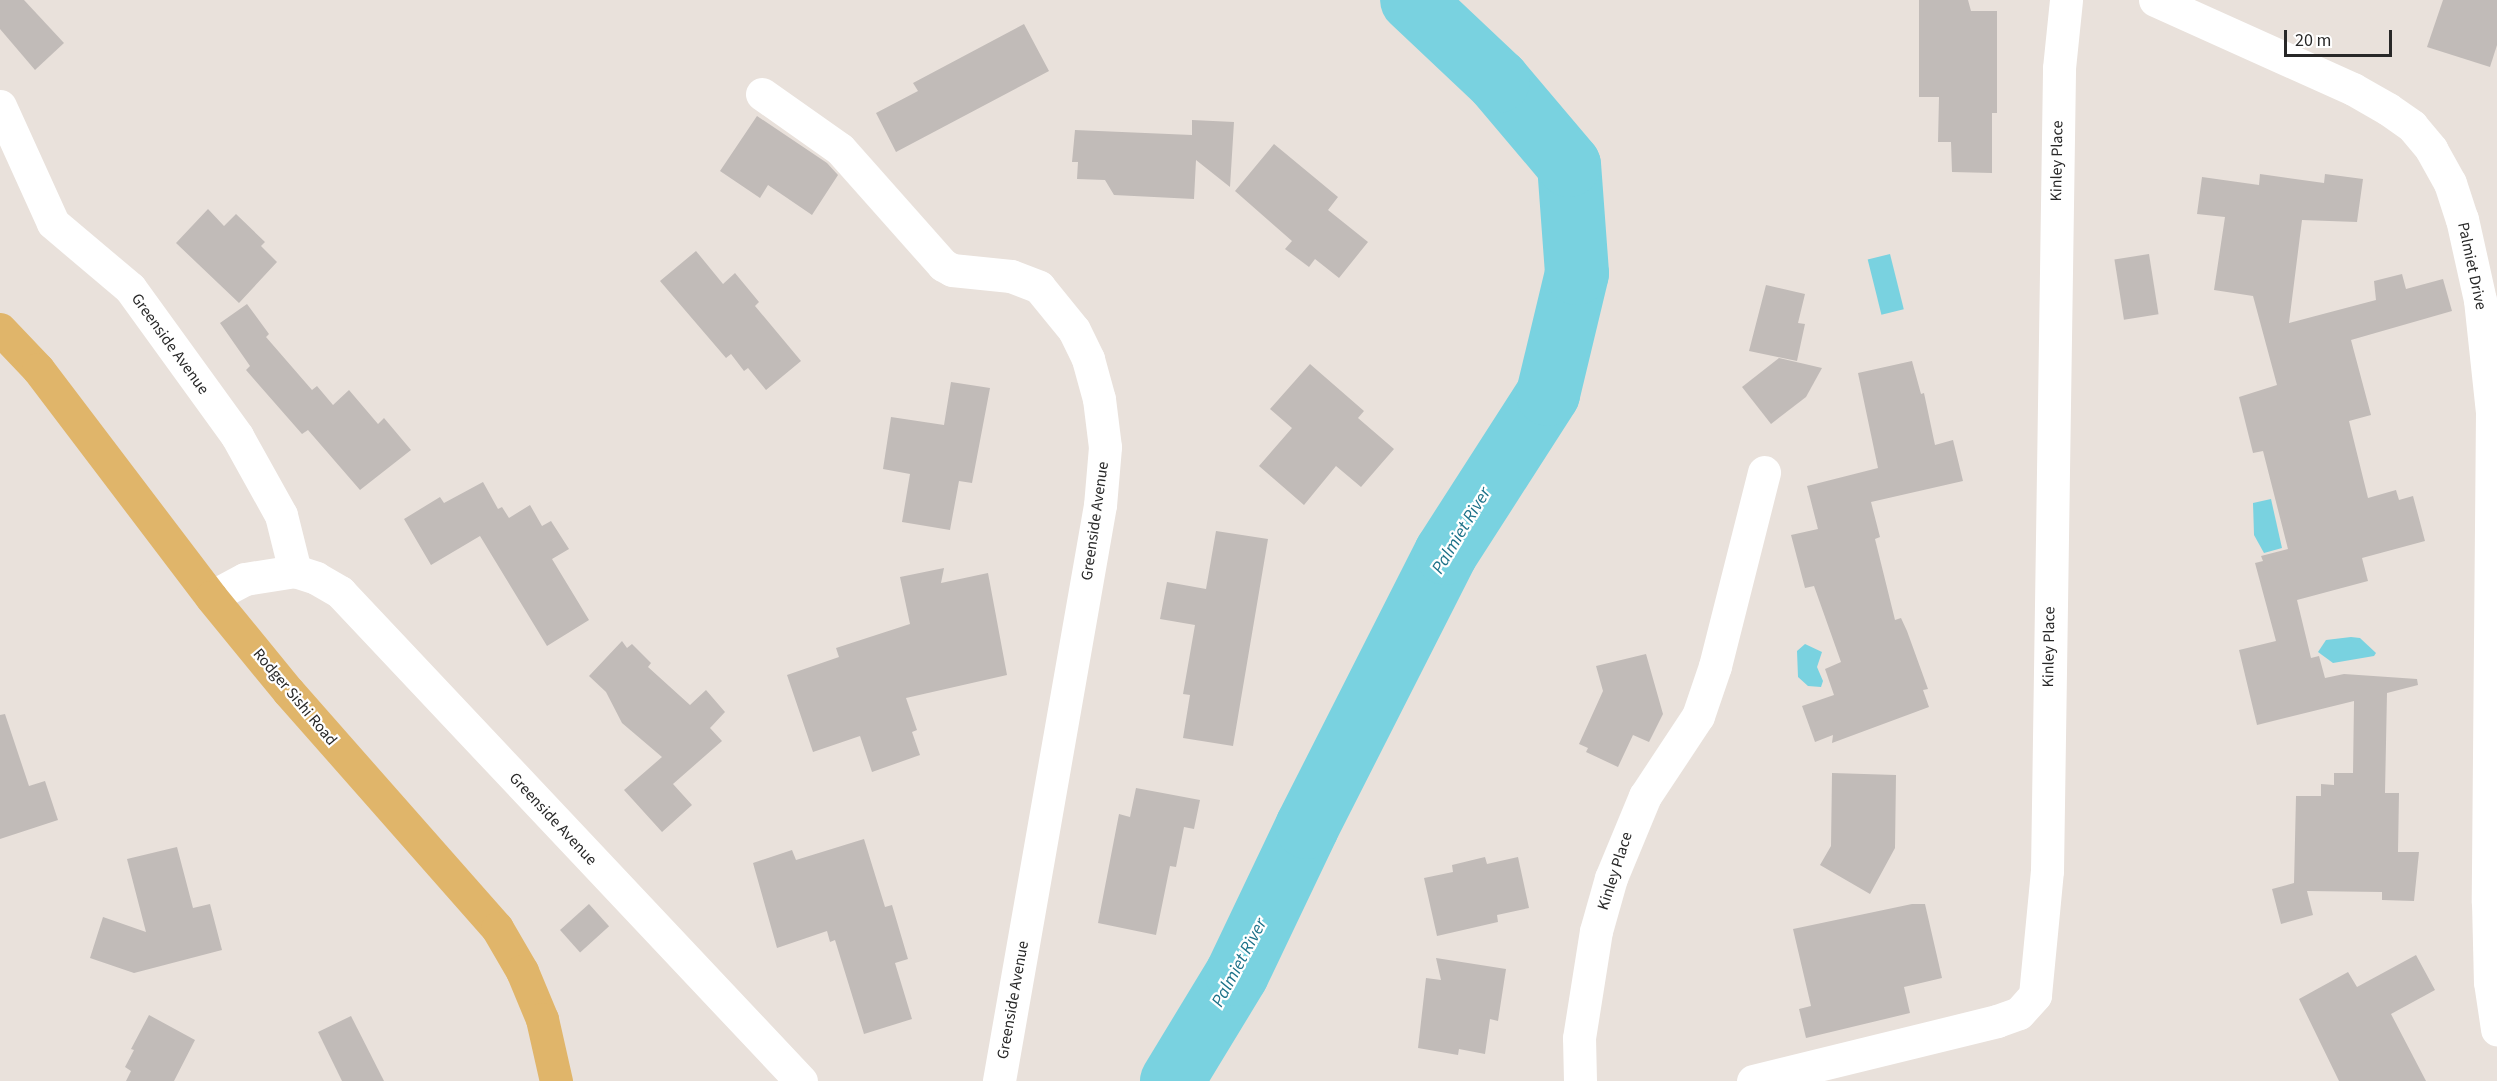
<!DOCTYPE html>
<html>
<head>
<meta charset="utf-8">
<style>
	body { margin:0 }
	#map { position:relative; width:2497px; height:1081px; overflow:hidden; background:#e9e1db; font-family:"Source Sans 3",sans-serif }
	div>[style] { position:absolute }
	.water>* { inset:0; background:#79d2e0; transform-origin:0 0 }
	.river>* { height:64px; margin:-32px; padding:0 32px; transform-origin:32px; border-radius:32px; background:#79d2e0 }
	.building>* { inset:0; background:#c1bbb8; transform-origin:0 0 }
	.minor>* { height:33px; margin:-16.5px; padding:0 16.5px; transform-origin:16.5px; border-radius:16.5px; background:#fff }
	.major>* { height:33px; margin:-16.5px; padding:0 16.5px; transform-origin:16.5px; border-radius:16.5px; background:#e0b56a }
	span { translate:-50% -50%; white-space:nowrap; text-align:center; line-height:1.15; -webkit-text-stroke:4.5px #fff; paint-order:stroke }
	.street-label { font-size:16px; color:#282828 }
	.water-label { font-size:18px; color:#1c7188; font-style:italic }
	.scale { position:absolute; left:2284px; top:30px; width:108px; height:27px; box-sizing:border-box; border:3px solid #282828; border-top:0; padding-left:8px; font-size:18px; line-height:21px; white-space:nowrap; color:#282828; -webkit-text-stroke:4px #fff; paint-order:stroke }
</style>
</head>
<body>
<div id="map">
	<div class="water">
		<div style="left:1890px;top:254px;width:57px;height:23px;rotate:76deg"></div>
		<div style="clip-path:polygon(2271px 499px,2282px 548px,2264px 553px,2254px 535px,2253px 503px)"></div>
		<div style="clip-path:polygon(2351px 637px,2360px 638px,2376px 653px,2374px 656px,2333px 663px,2318px 652px,2326px 640px)"></div>
		<div style="clip-path:polygon(1805px 644px,1822px 652px,1817px 667px,1823px 681px,1821px 687px,1808px 686px,1798px 677px,1797px 651px)"></div>
	</div>
	<div class="river">
		<div style="left:1172px;top:1081px;width:125px;rotate:-58.7deg"></div>
		<div style="left:1237px;top:974px;width:163px;rotate:-64.5deg"></div>
		<div style="left:1307px;top:827px;width:307px;rotate:-63.1deg"></div>
		<div style="left:1446px;top:553px;width:189px;rotate:-57.3deg"></div>
		<div style="left:1548px;top:394px;width:124px;rotate:-76.5deg"></div>
		<div style="left:1577px;top:273px;width:108px;rotate:-94.2deg"></div>
		<div style="left:1569px;top:165px;width:110px;rotate:-130.2deg"></div>
		<div style="left:1498px;top:81px;width:118px;rotate:-136.7deg"></div>
	</div>
	<div class="building">
		<div style="clip-path:polygon(0 0,24px 0,64px 43px,35px 70px,0 29px)"></div>
		<div style="clip-path:polygon(1919px 0,1968px 0,1971px 11px,1997px 11px,1997px 113px,1992px 113px,1992px 173px,1952px 172px,1951px 142px,1938px 142px,1939px 97px,1919px 97px)"></div>
		<div style="clip-path:polygon(2443px 0,2497px 0,2497px 45px,2490px 67px,2427px 47px)"></div>
		<div style="clip-path:polygon(1024px 24px,1049px 71px,896px 152px,876px 113px,918px 91px,913px 83px)"></div>
		<div style="clip-path:polygon(757px 116px,827px 163px,838px 175px,812px 215px,768px 185px,760px 198px,720px 171px)"></div>
		<div style="clip-path:polygon(1192px 120px,1234px 122px,1230px 187px,1196px 160px,1194px 199px,1114px 195px,1105px 180px,1077px 179px,1078px 162px,1072px 162px,1075px 130px,1192px 135px)"></div>
		<div style="clip-path:polygon(1274px 144px,1338px 197px,1328px 210px,1368px 242px,1339px 278px,1315px 259px,1309px 267px,1285px 249px,1292px 241px,1235px 191px)"></div>
		<div style="clip-path:polygon(2260px 174px,2324px 183px,2325px 174px,2363px 179px,2357px 222px,2302px 220px,2289px 323px,2376px 300px,2374px 281px,2402px 274px,2406px 289px,2443px 279px,2452px 311px,2351px 340px,2371px 415px,2349px 421px,2368px 498px,2396px 490px,2399px 500px,2413px 496px,2425px 541px,2362px 558px,2368px 581px,2297px 600px,2311px 658px,2319px 656px,2325px 678px,2344px 674px,2417px 679px,2418px 685px,2387px 693px,2385px 793px,2399px 793px,2398px 852px,2419px 852px,2414px 901px,2382px 900px,2382px 892px,2307px 891px,2313px 915px,2281px 924px,2272px 889px,2294px 883px,2296px 796px,2321px 796px,2321px 784px,2334px 785px,2334px 773px,2353px 773px,2354px 701px,2257px 725px,2239px 650px,2276px 641px,2255px 563px,2263px 561px,2261px 556px,2288px 549px,2263px 451px,2253px 453px,2239px 397px,2277px 385px,2253px 296px,2214px 290px,2225px 217px,2197px 214px,2202px 177px,2259px 185px)"></div>
		<div style="clip-path:polygon(208px 209px,224px 226px,236px 214px,265px 242px,261px 246px,277px 262px,239px 303px,176px 243px)"></div>
		<div style="clip-path:polygon(696px 251px,723px 284px,735px 273px,759px 302px,755px 306px,801px 361px,766px 390px,748px 368px,744px 371px,731px 354px,726px 358px,660px 281px)"></div>
		<div style="left:2149px;top:254px;width:61px;height:35px;rotate:81deg"></div>
		<div style="clip-path:polygon(1766px 285px,1805px 294px,1798px 323px,1805px 324px,1797px 361px,1749px 351px)"></div>
		<div style="clip-path:polygon(247px 304px,269px 334px,266px 337px,312px 390px,317px 386px,333px 405px,349px 390px,378px 424px,384px 418px,411px 450px,360px 490px,308px 430px,302px 434px,246px 370px,250px 366px,220px 323px)"></div>
		<div style="clip-path:polygon(1779px 358px,1822px 368px,1806px 397px,1771px 424px,1742px 387px)"></div>
		<div style="clip-path:polygon(1912px 361px,1921px 394px,1924px 393px,1935px 445px,1953px 440px,1963px 481px,1871px 502px,1880px 537px,1875px 539px,1895px 620px,1901px 618px,1907px 631px,1928px 689px,1923px 690px,1929px 707px,1832px 743px,1833px 735px,1815px 742px,1802px 706px,1834px 695px,1825px 669px,1841px 662px,1814px 586px,1805px 588px,1791px 535px,1818px 529px,1807px 486px,1878px 468px,1858px 373px)"></div>
		<div style="clip-path:polygon(1310px 364px,1364px 411px,1358px 418px,1394px 449px,1361px 487px,1336px 466px,1304px 505px,1259px 466px,1292px 428px,1270px 409px)"></div>
		<div style="clip-path:polygon(951px 382px,990px 388px,972px 483px,959px 481px,950px 530px,902px 522px,910px 474px,883px 469px,891px 417px,944px 425px)"></div>
		<div style="clip-path:polygon(483px 482px,498px 509px,502px 507px,509px 518px,530px 505px,542px 526px,551px 521px,569px 549px,552px 559px,589px 620px,547px 646px,480px 536px,431px 565px,404px 519px,440px 497px,444px 503px)"></div>
		<div style="clip-path:polygon(1216px 531px,1268px 539px,1233px 746px,1183px 738px,1190px 695px,1183px 694px,1195px 625px,1160px 619px,1167px 582px,1206px 589px)"></div>
		<div style="clip-path:polygon(944px 568px,941px 583px,988px 573px,1007px 675px,906px 698px,917px 730px,912px 732px,920px 755px,872px 772px,860px 736px,813px 752px,787px 675px,839px 657px,836px 648px,910px 624px,900px 577px)"></div>
		<div style="clip-path:polygon(622px 641px,627px 648px,632px 644px,651px 663px,648px 667px,690px 705px,706px 690px,725px 712px,710px 728px,722px 741px,673px 784px,692px 805px,662px 832px,624px 790px,662px 757px,622px 723px,606px 692px,589px 676px)"></div>
		<div style="clip-path:polygon(1646px 654px,1663px 714px,1649px 742px,1633px 735px,1618px 767px,1586px 752px,1588px 748px,1579px 744px,1603px 691px,1596px 666px)"></div>
		<div style="clip-path:polygon(5px 714px,29px 786px,45px 781px,58px 820px,0 839px,0 715px)"></div>
		<div style="clip-path:polygon(1832px 773px,1896px 775px,1895px 848px,1870px 894px,1820px 865px,1831px 846px)"></div>
		<div style="clip-path:polygon(1136px 788px,1200px 800px,1194px 829px,1184px 827px,1176px 867px,1170px 866px,1156px 935px,1098px 923px,1119px 814px,1130px 817px)"></div>
		<div style="clip-path:polygon(864px 839px,885px 907px,892px 905px,908px 959px,895px 963px,912px 1019px,864px 1034px,835px 940px,830px 942px,827px 931px,777px 948px,753px 863px,792px 850px,796px 860px)"></div>
		<div style="clip-path:polygon(177px 847px,193px 908px,210px 904px,222px 950px,134px 973px,90px 958px,103px 917px,146px 932px,127px 859px)"></div>
		<div style="clip-path:polygon(1485px 857px,1487px 864px,1518px 857px,1529px 908px,1497px 915px,1498px 922px,1437px 936px,1424px 878px,1453px 872px,1452px 865px)"></div>
		<div style="left:589px;top:904px;width:30px;height:39px;rotate:48deg"></div>
		<div style="clip-path:polygon(1912px 904px,1925px 904px,1942px 978px,1904px 987px,1910px 1013px,1806px 1038px,1799px 1009px,1811px 1006px,1793px 929px)"></div>
		<div style="clip-path:polygon(2416px 955px,2435px 990px,2391px 1014px,2426px 1081px,2339px 1081px,2299px 999px,2348px 972px,2357px 987px)"></div>
		<div style="clip-path:polygon(1436px 958px,1506px 969px,1498px 1021px,1490px 1019px,1485px 1054px,1459px 1049px,1458px 1055px,1418px 1048px,1426px 978px,1441px 980px)"></div>
		<div style="clip-path:polygon(149px 1015px,195px 1040px,174px 1081px,126px 1081px,131px 1071px,125px 1067px,134px 1050px,131px 1049px)"></div>
		<div style="clip-path:polygon(351px 1016px,384px 1081px,342px 1081px,318px 1032px)"></div>
	</div>
	<div class="minor">
		<div style="left:2155px;top:0;width:217px;rotate:24.2deg"></div>
		<div style="left:2353px;top:89px;width:40px;rotate:29.7deg"></div>
		<div style="left:2388px;top:109px;width:29px;rotate:35deg"></div>
		<div style="left:2412px;top:126px;width:30px;rotate:50deg"></div>
		<div style="left:2431px;top:149px;width:39px;rotate:61deg"></div>
		<div style="left:2450px;top:183px;width:38px;rotate:72deg"></div>
		<div style="left:2462px;top:219px;width:83px;rotate:77.5deg"></div>
		<div style="left:2480px;top:300px;width:113px;rotate:83.9deg"></div>
		<div style="left:2492px;top:412px;width:490px;rotate:90.5deg"></div>
		<div style="left:2488px;top:902px;width:80px;rotate:88.6deg"></div>
		<div style="left:2490px;top:982px;width:48px;rotate:81.5deg"></div>
		<div style="left:762px;top:94px;width:95px;rotate:35.2deg"></div>
		<div style="left:840px;top:149px;width:155px;rotate:48.4deg"></div>
		<div style="left:943px;top:265px;width:10px;rotate:29deg"></div>
		<div style="left:952px;top:270px;width:59px;rotate:5.8deg"></div>
		<div style="left:1011px;top:276px;width:30px;rotate:21deg"></div>
		<div style="left:1039px;top:287px;width:55px;rotate:50.9deg"></div>
		<div style="left:1074px;top:330px;width:32px;rotate:64deg"></div>
		<div style="left:1088px;top:359px;width:41px;rotate:74.6deg"></div>
		<div style="left:1099px;top:399px;width:48px;rotate:82.9deg"></div>
		<div style="left:1105px;top:447px;width:58px;rotate:94.9deg"></div>
		<div style="left:1100px;top:505px;width:585px;rotate:99.95deg"></div>
		<div style="left:0;top:106px;width:128px;rotate:65.6deg"></div>
		<div style="left:53px;top:223px;width:101px;rotate:40.2deg"></div>
		<div style="left:130px;top:288px;width:183px;rotate:54.1deg"></div>
		<div style="left:237px;top:436px;width:90px;rotate:60.9deg"></div>
		<div style="left:281px;top:515px;width:58px;rotate:76deg"></div>
		<div style="left:211px;top:597px;width:38px;rotate:-28deg"></div>
		<div style="left:245px;top:579px;width:51px;rotate:-9.1deg"></div>
		<div style="left:295px;top:571px;width:22px;rotate:18deg"></div>
		<div style="left:316px;top:578px;width:28px;rotate:30deg"></div>
		<div style="left:340px;top:592px;width:672px;rotate:46.69deg"></div>
		<div style="left:1580px;top:1081px;width:43px;rotate:-91.3deg"></div>
		<div style="left:1579px;top:1038px;width:108px;rotate:-81deg"></div>
		<div style="left:1596px;top:931px;width:55px;rotate:-74.2deg"></div>
		<div style="left:1611px;top:878px;width:89px;rotate:-67.5deg"></div>
		<div style="left:1645px;top:796px;width:96px;rotate:-56.5deg"></div>
		<div style="left:1698px;top:716px;width:53px;rotate:-71.2deg"></div>
		<div style="left:1715px;top:666px;width:200px;rotate:-75.8deg"></div>
		<div style="left:1753px;top:1081px;width:251px;rotate:-13.8deg"></div>
		<div style="left:1997px;top:1021px;width:23px;rotate:-20deg"></div>
		<div style="left:2019px;top:1013px;width:24px;rotate:-48deg"></div>
		<div style="left:2035px;top:995px;width:125px;rotate:-84.5deg"></div>
		<div style="left:2047px;top:871px;width:803px;rotate:-89.14deg"></div>
		<div style="left:2059px;top:68px;width:68px;rotate:-84.1deg"></div>
	</div>
	<div class="major">
		<div style="left:0;top:329px;width:55px;rotate:46.5deg"></div>
		<div style="left:38px;top:369px;width:286px;rotate:52.8deg"></div>
		<div style="left:211px;top:597px;width:122px;rotate:50.7deg"></div>
		<div style="left:288px;top:691px;width:316px;rotate:48.6deg"></div>
		<div style="left:497px;top:928px;width:50px;rotate:59.8deg"></div>
		<div style="left:522px;top:971px;width:52px;rotate:67.4deg"></div>
		<div style="left:542px;top:1019px;width:64px;rotate:77.3deg"></div>
	</div>
	<div class="street-label">
		<span style="left:2057px;top:161px;rotate:-89deg">Kinley Place</span>
		<span style="left:2472px;top:266px;rotate:78deg">Palmiet Drive</span>
		<span style="left:170px;top:344px;rotate:54deg">Greenside Avenue</span>
		<span style="left:1095px;top:521px;rotate:-82deg">Greenside Avenue</span>
		<span style="left:2049px;top:647px;rotate:-89deg">Kinley Place</span>
		<span style="left:295px;top:697px;rotate:50deg">Rodger Sishi Road</span>
		<span style="left:553px;top:819px;rotate:47deg">Greenside Avenue</span>
		<span style="left:1615px;top:871px;rotate:-72deg">Kinley Place</span>
		<span style="left:1013px;top:1000px;rotate:-80deg">Greenside Avenue</span>
	</div>
	<div class="water-label">
		<span style="left:1462px;top:531px;rotate:-59deg">Palmiet River</span>
		<span style="left:1240px;top:963px;rotate:-62deg">Palmiet River</span>
	</div>
	<div class="scale">20 m</div>
</div>
</body>
</html>
